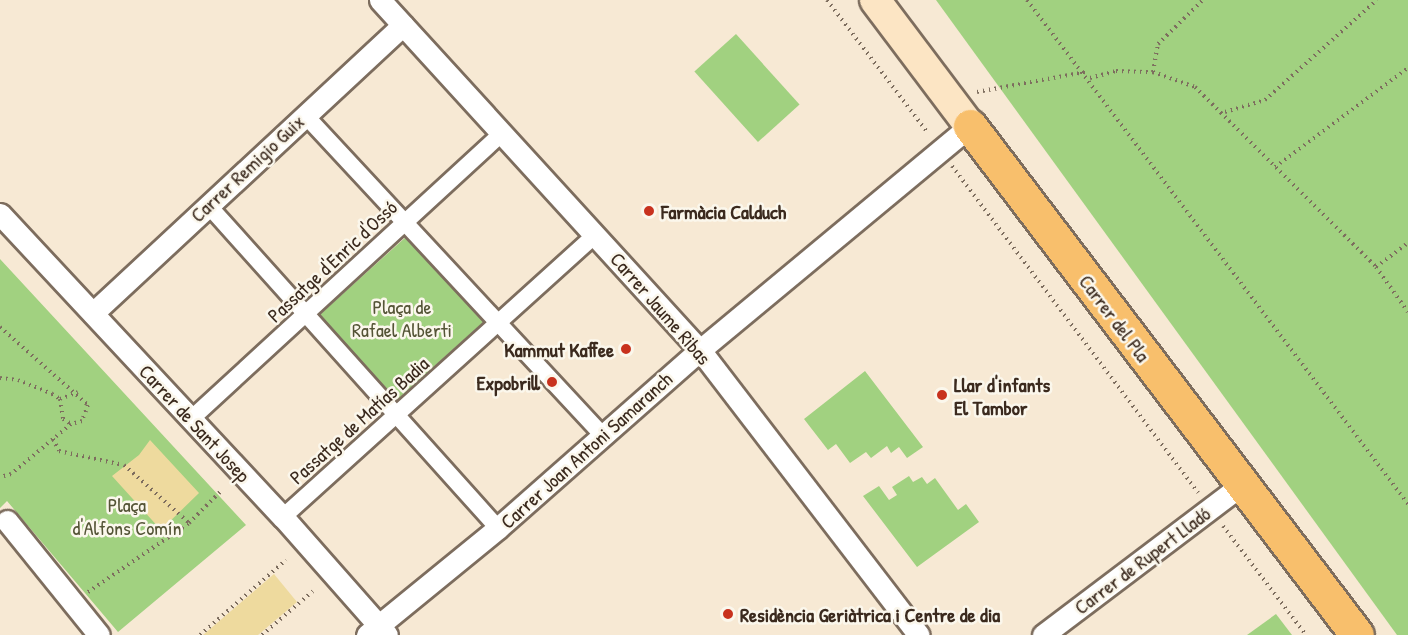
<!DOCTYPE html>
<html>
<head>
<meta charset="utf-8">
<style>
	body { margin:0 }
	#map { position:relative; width:1408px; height:635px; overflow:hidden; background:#f7e9d4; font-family:"Patrick Hand",sans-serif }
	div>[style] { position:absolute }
	.green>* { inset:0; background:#a1d180; transform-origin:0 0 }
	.sand>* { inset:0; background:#eeda9e }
	.path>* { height:4px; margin-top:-2px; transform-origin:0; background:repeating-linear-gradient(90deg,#7d6d5e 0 1.5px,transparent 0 6px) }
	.roads { filter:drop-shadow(2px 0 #7d6d5e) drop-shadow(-2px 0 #7d6d5e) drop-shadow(0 2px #7d6d5e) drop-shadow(0 -2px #7d6d5e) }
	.pedestrian>* { height:16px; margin:-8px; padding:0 8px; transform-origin:8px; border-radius:8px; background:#fff }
	.minor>* { height:21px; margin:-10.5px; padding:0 10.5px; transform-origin:10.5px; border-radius:10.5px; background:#fff }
	.secondary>* { height:30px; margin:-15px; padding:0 15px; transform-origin:15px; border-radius:15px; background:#fce5c4 }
	.primary>* { height:33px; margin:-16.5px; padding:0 16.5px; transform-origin:16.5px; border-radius:16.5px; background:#f8bf6c }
	.dots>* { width:16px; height:16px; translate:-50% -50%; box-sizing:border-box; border:3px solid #fbf7ec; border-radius:50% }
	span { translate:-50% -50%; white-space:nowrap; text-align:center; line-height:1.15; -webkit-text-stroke:5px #fbf7ec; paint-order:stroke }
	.street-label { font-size:20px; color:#3b2a1e }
	.poi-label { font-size:20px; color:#3b2a1e; font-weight:700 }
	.left { translate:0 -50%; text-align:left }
	.right { translate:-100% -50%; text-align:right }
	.park-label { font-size:20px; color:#545436 }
</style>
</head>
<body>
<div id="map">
	<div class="green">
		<div style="clip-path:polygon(936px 0,1408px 0,1408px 635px,1397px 635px)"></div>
		<div style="left:736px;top:34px;width:95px;height:56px;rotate:48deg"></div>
		<div style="left:407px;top:236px;width:115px;height:118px;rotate:48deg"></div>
		<div style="clip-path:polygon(0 259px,246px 525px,118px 632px,7px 501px,0 508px)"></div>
		<div style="clip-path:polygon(865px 371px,923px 447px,907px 458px,899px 447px,891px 453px,887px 446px,871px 458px,866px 452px,850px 463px,836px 444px,828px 450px,804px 419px)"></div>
		<div style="clip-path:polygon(909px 476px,913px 482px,922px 477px,927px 484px,935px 478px,958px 510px,966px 504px,979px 522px,917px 567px,863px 496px,879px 486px,889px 500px,897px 495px,892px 487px)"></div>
		<div style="clip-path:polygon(1276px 614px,1292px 635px,1247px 635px)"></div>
	</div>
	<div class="sand">
		<div style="clip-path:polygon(150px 440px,199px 493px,161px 530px,112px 476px,139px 455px)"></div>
		<div style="clip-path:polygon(274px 574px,297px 602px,258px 635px,203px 635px)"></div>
	</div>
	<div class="path">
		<div style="left:827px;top:0;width:167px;rotate:52.8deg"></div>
		<div style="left:1027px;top:0;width:632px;rotate:52.91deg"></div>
		<div style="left:1153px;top:72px;width:28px;rotate:-80deg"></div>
		<div style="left:1158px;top:44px;width:63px;rotate:-44.4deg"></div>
		<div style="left:1090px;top:78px;width:27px;rotate:-15deg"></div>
		<div style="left:1116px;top:71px;width:37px;rotate:2deg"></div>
		<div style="left:1153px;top:72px;width:45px;rotate:19.7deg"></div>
		<div style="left:1195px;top:87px;width:255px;rotate:44.8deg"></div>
		<div style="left:1376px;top:267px;width:55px;rotate:54.6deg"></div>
		<div style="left:977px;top:92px;width:110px;rotate:-10.5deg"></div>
		<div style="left:1225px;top:112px;width:42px;rotate:-16.7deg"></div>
		<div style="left:1265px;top:100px;width:150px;rotate:-41.8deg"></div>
		<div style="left:952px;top:166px;width:409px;rotate:53deg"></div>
		<div style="left:1275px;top:167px;width:166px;rotate:-36.7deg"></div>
		<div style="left:1376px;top:267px;width:40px;rotate:-37deg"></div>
		<div style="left:0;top:327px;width:118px;rotate:41.6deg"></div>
		<div style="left:88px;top:405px;width:17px;rotate:111deg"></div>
		<div style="left:82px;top:421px;width:11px;rotate:165deg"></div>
		<div style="left:71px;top:424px;width:78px;rotate:140.2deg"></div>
		<div style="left:11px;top:474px;width:11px;rotate:165deg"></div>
		<div style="left:0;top:378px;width:18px;rotate:6deg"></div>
		<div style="left:18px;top:380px;width:37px;rotate:22deg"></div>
		<div style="left:52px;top:394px;width:9px;rotate:32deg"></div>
		<div style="left:60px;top:399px;width:20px;rotate:81deg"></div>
		<div style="left:63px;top:419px;width:9px;rotate:32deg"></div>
		<div style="left:60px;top:399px;width:19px;rotate:-21deg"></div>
		<div style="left:53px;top:439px;width:13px;rotate:63deg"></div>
		<div style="left:59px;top:451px;width:66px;rotate:12.2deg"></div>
		<div style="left:124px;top:465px;width:87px;rotate:41.7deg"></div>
		<div style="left:1223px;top:526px;width:137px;rotate:52.7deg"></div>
		<div style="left:88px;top:592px;width:122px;rotate:-34.3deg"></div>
		<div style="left:189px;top:523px;width:47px;rotate:-45deg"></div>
		<div style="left:200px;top:635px;width:114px;rotate:-41.1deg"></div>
		<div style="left:262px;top:635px;width:67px;rotate:-40.8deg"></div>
	</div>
	<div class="roads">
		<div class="pedestrian">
			<div style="left:305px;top:115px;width:437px;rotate:47.1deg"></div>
			<div style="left:208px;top:205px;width:434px;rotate:48.1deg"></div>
			<div style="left:190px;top:420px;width:425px;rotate:-42.6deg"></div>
			<div style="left:283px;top:517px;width:422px;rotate:-42.1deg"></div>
		</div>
		<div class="minor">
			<div style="left:380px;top:0;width:474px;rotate:47.6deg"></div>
			<div style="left:700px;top:350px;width:359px;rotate:52.5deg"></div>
			<div style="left:0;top:214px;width:415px;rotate:47deg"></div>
			<div style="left:283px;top:517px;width:157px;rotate:48.6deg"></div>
			<div style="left:93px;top:313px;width:423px;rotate:-42.9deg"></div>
			<div style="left:7px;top:521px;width:146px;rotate:51.1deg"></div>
			<div style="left:367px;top:635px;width:169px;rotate:-39.2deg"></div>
			<div style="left:498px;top:528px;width:269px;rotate:-41.4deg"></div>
			<div style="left:700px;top:350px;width:351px;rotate:-39.7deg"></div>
			<div style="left:1043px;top:635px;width:248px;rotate:-37.1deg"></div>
		</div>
		<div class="secondary">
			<div style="left:875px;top:0;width:158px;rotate:53deg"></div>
		</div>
		<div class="primary">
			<div style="left:970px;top:126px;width:639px;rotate:52.75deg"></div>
		</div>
	</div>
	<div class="dots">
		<div style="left:649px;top:211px;background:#c8321e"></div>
		<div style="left:626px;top:349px;background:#c8321e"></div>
		<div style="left:552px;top:382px;background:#c8321e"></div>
		<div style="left:942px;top:395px;background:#c8321e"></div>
		<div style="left:728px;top:614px;background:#c8321e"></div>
	</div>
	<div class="street-label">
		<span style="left:247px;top:168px;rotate:-43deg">Carrer Remigio Guix</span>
		<span style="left:332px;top:261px;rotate:-43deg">Passatge d'Enric d'Ossó</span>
		<span style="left:661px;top:308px;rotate:49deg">Carrer Jaume Ribas</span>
		<span style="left:1115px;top:318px;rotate:53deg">Carrer del Pla</span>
		<span style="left:359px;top:420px;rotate:-42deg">Passatge de Matías Badia</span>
		<span style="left:195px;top:423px;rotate:47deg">Carrer de Sant Josep</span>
		<span style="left:586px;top:450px;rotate:-42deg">Carrer Joan Antoni Samaranch</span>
		<span style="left:1142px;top:560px;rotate:-37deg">Carrer de Rupert Lladó</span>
	</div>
	<div class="poi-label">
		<span class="left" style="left:661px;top:211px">Farmàcia Calduch</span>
		<span class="right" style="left:614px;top:349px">Kammut Kaffee</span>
		<span class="right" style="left:540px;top:382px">Expobrill</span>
		<span class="left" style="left:954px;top:396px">Llar d'infants<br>El Tambor</span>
		<span class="left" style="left:740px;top:614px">Residència Geriàtrica i Centre de dia</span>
	</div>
	<div class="park-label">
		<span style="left:402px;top:318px">Plaça de<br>Rafael Alberti</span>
		<span style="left:127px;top:516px">Plaça<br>d'Alfons Comín</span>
	</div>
</div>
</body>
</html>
